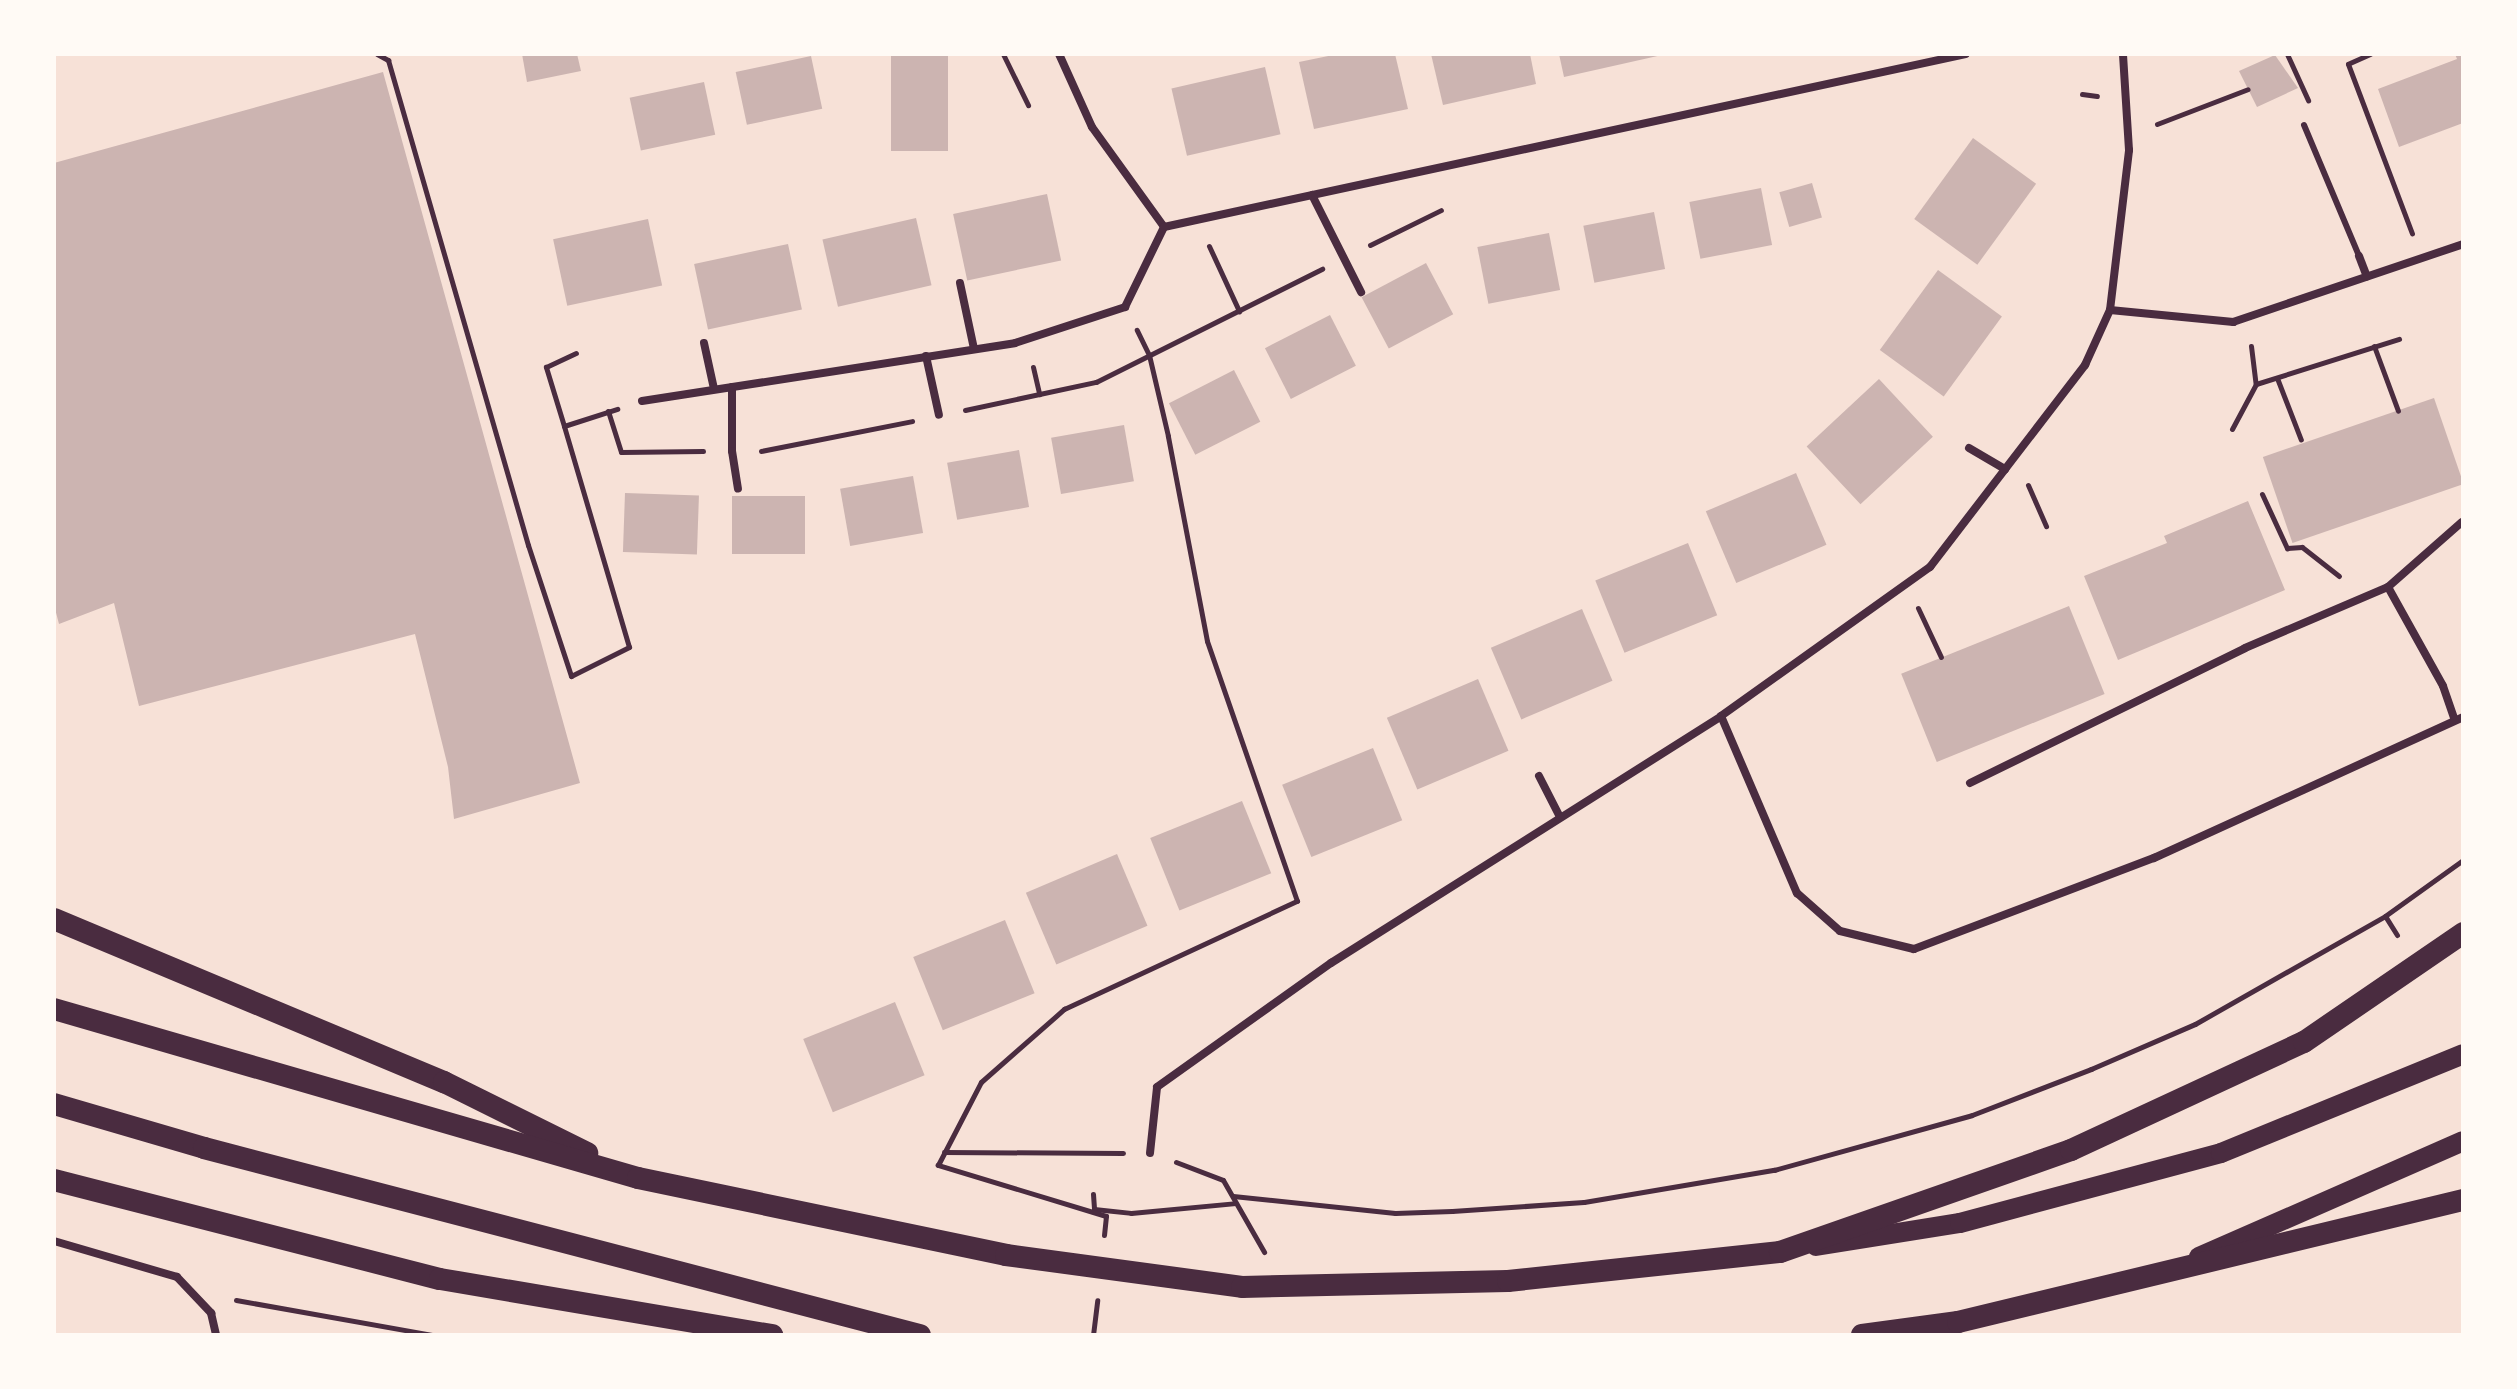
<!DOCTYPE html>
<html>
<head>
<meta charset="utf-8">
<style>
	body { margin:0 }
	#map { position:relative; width:2517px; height:1389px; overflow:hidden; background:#f7e1d7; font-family:"Nunito Sans",sans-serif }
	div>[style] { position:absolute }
	.building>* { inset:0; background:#ccb4b1; transform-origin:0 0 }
	.path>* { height:5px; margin:-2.5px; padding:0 2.5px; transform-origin:2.5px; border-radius:2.5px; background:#4a2c40 }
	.service>* { height:6px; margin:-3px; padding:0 3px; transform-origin:3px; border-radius:3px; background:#4a2c40 }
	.minor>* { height:8px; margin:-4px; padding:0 4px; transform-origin:4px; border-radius:4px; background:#4a2c40 }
	.primary>* { height:20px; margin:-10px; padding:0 10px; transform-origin:10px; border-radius:10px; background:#4a2c40 }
	.trunk>* { height:22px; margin:-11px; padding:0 11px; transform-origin:11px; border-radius:11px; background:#4a2c40 }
	span { translate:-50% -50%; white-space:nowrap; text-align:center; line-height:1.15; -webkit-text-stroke:6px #fffaf5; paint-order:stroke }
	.frame { position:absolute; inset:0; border:56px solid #fffaf5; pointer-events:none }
</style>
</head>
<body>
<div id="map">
	<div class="building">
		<div style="clip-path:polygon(522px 54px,577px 54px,581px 71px,527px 82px)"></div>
		<div style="left:891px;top:54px;width:57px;height:97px"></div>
		<div style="clip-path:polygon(1338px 54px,1395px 54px,1408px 109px,1314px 129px,1299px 62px)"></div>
		<div style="clip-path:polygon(1431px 54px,1530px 54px,1536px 84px,1443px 105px)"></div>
		<div style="clip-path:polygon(1559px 54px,1662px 54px,1662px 55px,1564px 77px)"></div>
		<div style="clip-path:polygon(2455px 54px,2463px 54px,2463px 123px,2399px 147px,2378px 89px,2457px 59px)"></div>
		<div style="clip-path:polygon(2275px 55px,2298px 88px,2257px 107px,2239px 71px)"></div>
		<div style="left:811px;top:56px;width:54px;height:77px;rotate:78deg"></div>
		<div style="left:1265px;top:67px;width:69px;height:96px;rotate:77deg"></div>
		<div style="clip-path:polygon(383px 72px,580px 783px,454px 819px,448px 767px,415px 634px,139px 706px,114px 603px,59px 624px,54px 605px,54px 163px)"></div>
		<div style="left:704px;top:82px;width:54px;height:76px;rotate:78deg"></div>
		<div style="left:1973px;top:138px;width:78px;height:100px;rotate:36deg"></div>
		<div style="left:1812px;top:183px;width:36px;height:34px;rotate:74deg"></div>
		<div style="left:1761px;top:188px;width:58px;height:73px;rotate:79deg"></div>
		<div style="left:1047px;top:194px;width:68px;height:96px;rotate:78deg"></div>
		<div style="left:1654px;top:212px;width:58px;height:72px;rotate:79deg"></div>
		<div style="left:916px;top:218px;width:69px;height:96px;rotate:77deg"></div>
		<div style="left:648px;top:219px;width:68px;height:97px;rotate:78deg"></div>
		<div style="left:1549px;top:233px;width:58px;height:73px;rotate:79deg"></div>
		<div style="left:788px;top:244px;width:67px;height:96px;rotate:78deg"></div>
		<div style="left:1426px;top:263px;width:58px;height:73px;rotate:62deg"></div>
		<div style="left:1938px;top:270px;width:79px;height:99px;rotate:36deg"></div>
		<div style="left:1330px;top:315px;width:57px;height:73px;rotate:63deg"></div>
		<div style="left:1234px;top:370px;width:58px;height:73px;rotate:63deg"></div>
		<div style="left:1879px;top:379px;width:79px;height:99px;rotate:47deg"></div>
		<div style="left:2434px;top:398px;width:91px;height:181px;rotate:71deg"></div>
		<div style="left:1124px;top:425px;width:57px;height:74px;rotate:80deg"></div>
		<div style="left:1019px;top:450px;width:58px;height:73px;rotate:80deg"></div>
		<div style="left:1796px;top:473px;width:78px;height:98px;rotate:67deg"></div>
		<div style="left:913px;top:476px;width:58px;height:74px;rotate:80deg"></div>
		<div style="left:625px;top:493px;width:74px;height:59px;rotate:2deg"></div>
		<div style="left:732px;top:496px;width:73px;height:58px"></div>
		<div style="clip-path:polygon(2248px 501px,2285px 590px,2118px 660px,2084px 576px,2167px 543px,2164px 536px)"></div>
		<div style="left:1688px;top:543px;width:78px;height:100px;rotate:68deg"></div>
		<div style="left:2069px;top:606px;width:95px;height:181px;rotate:68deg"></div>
		<div style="left:1582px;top:609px;width:78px;height:99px;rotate:67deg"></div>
		<div style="left:1478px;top:679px;width:78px;height:99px;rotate:67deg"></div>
		<div style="left:1373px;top:748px;width:78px;height:98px;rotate:68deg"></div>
		<div style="left:1242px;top:801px;width:78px;height:99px;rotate:68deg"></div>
		<div style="left:1117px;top:854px;width:78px;height:99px;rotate:67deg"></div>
		<div style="left:1005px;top:920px;width:79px;height:99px;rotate:68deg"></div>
		<div style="left:895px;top:1002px;width:79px;height:99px;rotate:68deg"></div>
	</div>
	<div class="path">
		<div style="left:377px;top:54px;width:13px;rotate:29deg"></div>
		<div style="left:388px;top:60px;width:505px;rotate:73.9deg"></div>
		<div style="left:528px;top:545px;width:138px;rotate:71.8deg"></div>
		<div style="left:571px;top:676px;width:65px;rotate:-26.6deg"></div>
		<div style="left:629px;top:647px;width:230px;rotate:-106.4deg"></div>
		<div style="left:564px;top:426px;width:56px;rotate:-17.8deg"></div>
		<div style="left:1003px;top:54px;width:57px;rotate:63.9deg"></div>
		<div style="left:2287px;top:54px;width:51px;rotate:65.5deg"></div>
		<div style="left:2370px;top:54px;width:24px;rotate:156deg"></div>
		<div style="left:2348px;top:64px;width:181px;rotate:69.3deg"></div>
		<div style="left:2082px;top:94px;width:15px;rotate:8deg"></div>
		<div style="left:2157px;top:124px;width:97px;rotate:-21deg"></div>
		<div style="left:1370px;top:245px;width:79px;rotate:-26.2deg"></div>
		<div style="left:1209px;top:246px;width:72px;rotate:65.2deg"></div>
		<div style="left:2251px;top:346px;width:38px;rotate:83deg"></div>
		<div style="left:2256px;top:384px;width:150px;rotate:-17.5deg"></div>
		<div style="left:2374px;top:346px;width:69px;rotate:69.7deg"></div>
		<div style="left:1033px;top:367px;width:28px;rotate:77deg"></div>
		<div style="left:2277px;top:378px;width:66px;rotate:68.8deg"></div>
		<div style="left:965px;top:410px;width:134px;rotate:-12.1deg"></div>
		<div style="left:1096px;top:382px;width:253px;rotate:-26.6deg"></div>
		<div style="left:608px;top:411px;width:43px;rotate:72.4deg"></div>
		<div style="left:621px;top:452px;width:82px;rotate:-0.7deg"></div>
		<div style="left:564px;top:426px;width:62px;rotate:-107deg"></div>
		<div style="left:546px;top:367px;width:33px;rotate:-25deg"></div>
		<div style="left:2232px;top:429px;width:51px;rotate:-61.9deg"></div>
		<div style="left:761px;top:451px;width:154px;rotate:-11.2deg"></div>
		<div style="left:2028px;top:485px;width:45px;rotate:66.3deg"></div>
		<div style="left:2262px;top:494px;width:60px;rotate:65.2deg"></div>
		<div style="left:2287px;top:548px;width:15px;rotate:-4deg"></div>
		<div style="left:2302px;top:547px;width:47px;rotate:38.1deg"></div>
		<div style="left:1918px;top:608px;width:54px;rotate:64.9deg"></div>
		<div style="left:2397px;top:935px;width:22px;rotate:-122deg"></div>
		<div style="left:2385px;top:916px;width:96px;rotate:-35.7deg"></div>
		<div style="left:944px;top:1152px;width:179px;rotate:0.3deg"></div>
		<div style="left:1176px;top:1162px;width:50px;rotate:21deg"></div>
		<div style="left:1223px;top:1180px;width:83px;rotate:60.3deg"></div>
		<div style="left:1093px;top:1194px;width:15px;rotate:86deg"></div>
		<div style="left:1094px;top:1209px;width:37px;rotate:6deg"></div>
		<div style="left:1131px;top:1213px;width:105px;rotate:-5.4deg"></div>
		<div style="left:1233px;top:1196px;width:163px;rotate:6deg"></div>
		<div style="left:1395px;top:1213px;width:57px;rotate:-2deg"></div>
		<div style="left:1452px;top:1211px;width:132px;rotate:-3.9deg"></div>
		<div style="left:1584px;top:1202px;width:193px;rotate:-9.6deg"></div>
		<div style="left:1774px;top:1170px;width:205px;rotate:-15.5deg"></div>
		<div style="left:1972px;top:1115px;width:128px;rotate:-21.1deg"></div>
		<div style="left:2091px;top:1069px;width:113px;rotate:-23.4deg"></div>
		<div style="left:2195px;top:1024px;width:219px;rotate:-29.6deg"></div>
		<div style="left:1104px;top:1235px;width:19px;rotate:-84deg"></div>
		<div style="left:1106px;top:1216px;width:176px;rotate:-163.1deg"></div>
		<div style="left:938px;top:1165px;width:93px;rotate:-62.6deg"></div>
		<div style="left:981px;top:1082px;width:111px;rotate:-41.3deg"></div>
		<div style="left:1064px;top:1009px;width:257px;rotate:-24.9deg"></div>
		<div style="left:1297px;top:901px;width:275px;rotate:-109.1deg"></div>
		<div style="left:1207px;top:641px;width:209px;rotate:-100.8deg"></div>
		<div style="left:1168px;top:436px;width:83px;rotate:-103.2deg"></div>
		<div style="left:1149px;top:355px;width:28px;rotate:-116deg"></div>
		<div style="left:236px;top:1300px;width:199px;rotate:10.1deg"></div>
		<div style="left:1093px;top:1335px;width:35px;rotate:-83deg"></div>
	</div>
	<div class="service">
		<div style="left:2304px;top:125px;width:142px;rotate:67.2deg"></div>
	</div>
	<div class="minor">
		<div style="left:1059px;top:54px;width:80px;rotate:65.7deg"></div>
		<div style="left:1092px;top:127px;width:123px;rotate:54.2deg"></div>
		<div style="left:1164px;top:227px;width:820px;rotate:-12.17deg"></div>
		<div style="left:1312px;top:195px;width:109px;rotate:63.2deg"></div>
		<div style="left:2359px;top:256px;width:22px;rotate:69deg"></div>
		<div style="left:960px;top:283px;width:67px;rotate:78deg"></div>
		<div style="left:2110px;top:310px;width:124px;rotate:5.6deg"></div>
		<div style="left:2233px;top:322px;width:243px;rotate:-18.7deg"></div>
		<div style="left:704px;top:343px;width:47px;rotate:77.7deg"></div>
		<div style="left:926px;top:356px;width:60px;rotate:77.6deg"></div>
		<div style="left:732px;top:387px;width:64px;rotate:90deg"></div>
		<div style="left:732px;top:451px;width:38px;rotate:81deg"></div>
		<div style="left:642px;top:401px;width:377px;rotate:-8.8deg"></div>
		<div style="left:1015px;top:343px;width:116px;rotate:-18.1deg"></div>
		<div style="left:1125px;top:307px;width:89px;rotate:-64deg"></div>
		<div style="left:1969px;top:448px;width:42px;rotate:30.3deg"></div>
		<div style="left:2388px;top:587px;width:98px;rotate:-41.3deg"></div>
		<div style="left:1721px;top:716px;width:193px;rotate:66.8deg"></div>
		<div style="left:1797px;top:893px;width:57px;rotate:41.5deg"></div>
		<div style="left:1840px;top:931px;width:76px;rotate:13.7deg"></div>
		<div style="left:1914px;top:949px;width:257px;rotate:-20.8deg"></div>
		<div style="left:2154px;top:858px;width:340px;rotate:-24.5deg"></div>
		<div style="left:1539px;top:776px;width:46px;rotate:62.9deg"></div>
		<div style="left:1970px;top:783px;width:306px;rotate:-26.1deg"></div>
		<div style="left:2245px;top:648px;width:155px;rotate:-23.1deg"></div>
		<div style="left:2388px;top:587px;width:113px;rotate:60.9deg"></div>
		<div style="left:2443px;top:686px;width:36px;rotate:71deg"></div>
		<div style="left:1150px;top:1153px;width:66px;rotate:-83.9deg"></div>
		<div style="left:1157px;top:1087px;width:214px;rotate:-35.5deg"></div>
		<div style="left:1331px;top:963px;width:462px;rotate:-32.3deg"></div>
		<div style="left:1721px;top:716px;width:257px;rotate:-35.5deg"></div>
		<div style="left:1930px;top:567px;width:255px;rotate:-52.5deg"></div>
		<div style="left:2085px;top:365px;width:60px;rotate:-65.6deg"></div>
		<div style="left:2110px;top:310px;width:161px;rotate:-83.2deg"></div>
		<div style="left:2129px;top:150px;width:96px;rotate:-93.6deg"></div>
		<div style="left:54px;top:1241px;width:128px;rotate:16.3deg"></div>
		<div style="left:177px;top:1277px;width:50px;rotate:46.6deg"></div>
		<div style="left:211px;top:1313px;width:23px;rotate:77deg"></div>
	</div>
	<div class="primary">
		<div style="left:1816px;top:1246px;width:146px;rotate:-9.1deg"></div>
		<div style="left:1960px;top:1223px;width:270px;rotate:-15deg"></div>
		<div style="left:2221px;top:1153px;width:261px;rotate:-22.2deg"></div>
		<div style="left:2199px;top:1257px;width:288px;rotate:-23.7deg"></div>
	</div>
	<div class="trunk">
		<div style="left:54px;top:919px;width:423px;rotate:22.7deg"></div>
		<div style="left:444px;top:1082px;width:160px;rotate:26.4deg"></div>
		<div style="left:54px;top:1009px;width:608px;rotate:16.14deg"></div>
		<div style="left:638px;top:1178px;width:376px;rotate:11.8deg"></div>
		<div style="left:1006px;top:1255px;width:238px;rotate:7.7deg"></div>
		<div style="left:1242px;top:1287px;width:266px;rotate:-1.3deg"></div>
		<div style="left:1508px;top:1281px;width:274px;rotate:-6.1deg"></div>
		<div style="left:1780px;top:1252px;width:308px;rotate:-19.3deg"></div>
		<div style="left:2071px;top:1150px;width:257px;rotate:-24.9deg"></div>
		<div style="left:2304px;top:1042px;width:193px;rotate:-34.4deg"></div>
		<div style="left:54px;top:1104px;width:156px;rotate:16.3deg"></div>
		<div style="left:204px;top:1148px;width:740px;rotate:14.64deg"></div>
		<div style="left:54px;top:1180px;width:398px;rotate:14.4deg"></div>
		<div style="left:440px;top:1279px;width:337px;rotate:9.6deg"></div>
		<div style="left:1862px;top:1335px;width:97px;rotate:-7.7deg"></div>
		<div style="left:1958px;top:1322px;width:520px;rotate:-13.58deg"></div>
	</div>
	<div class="frame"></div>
</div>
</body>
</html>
